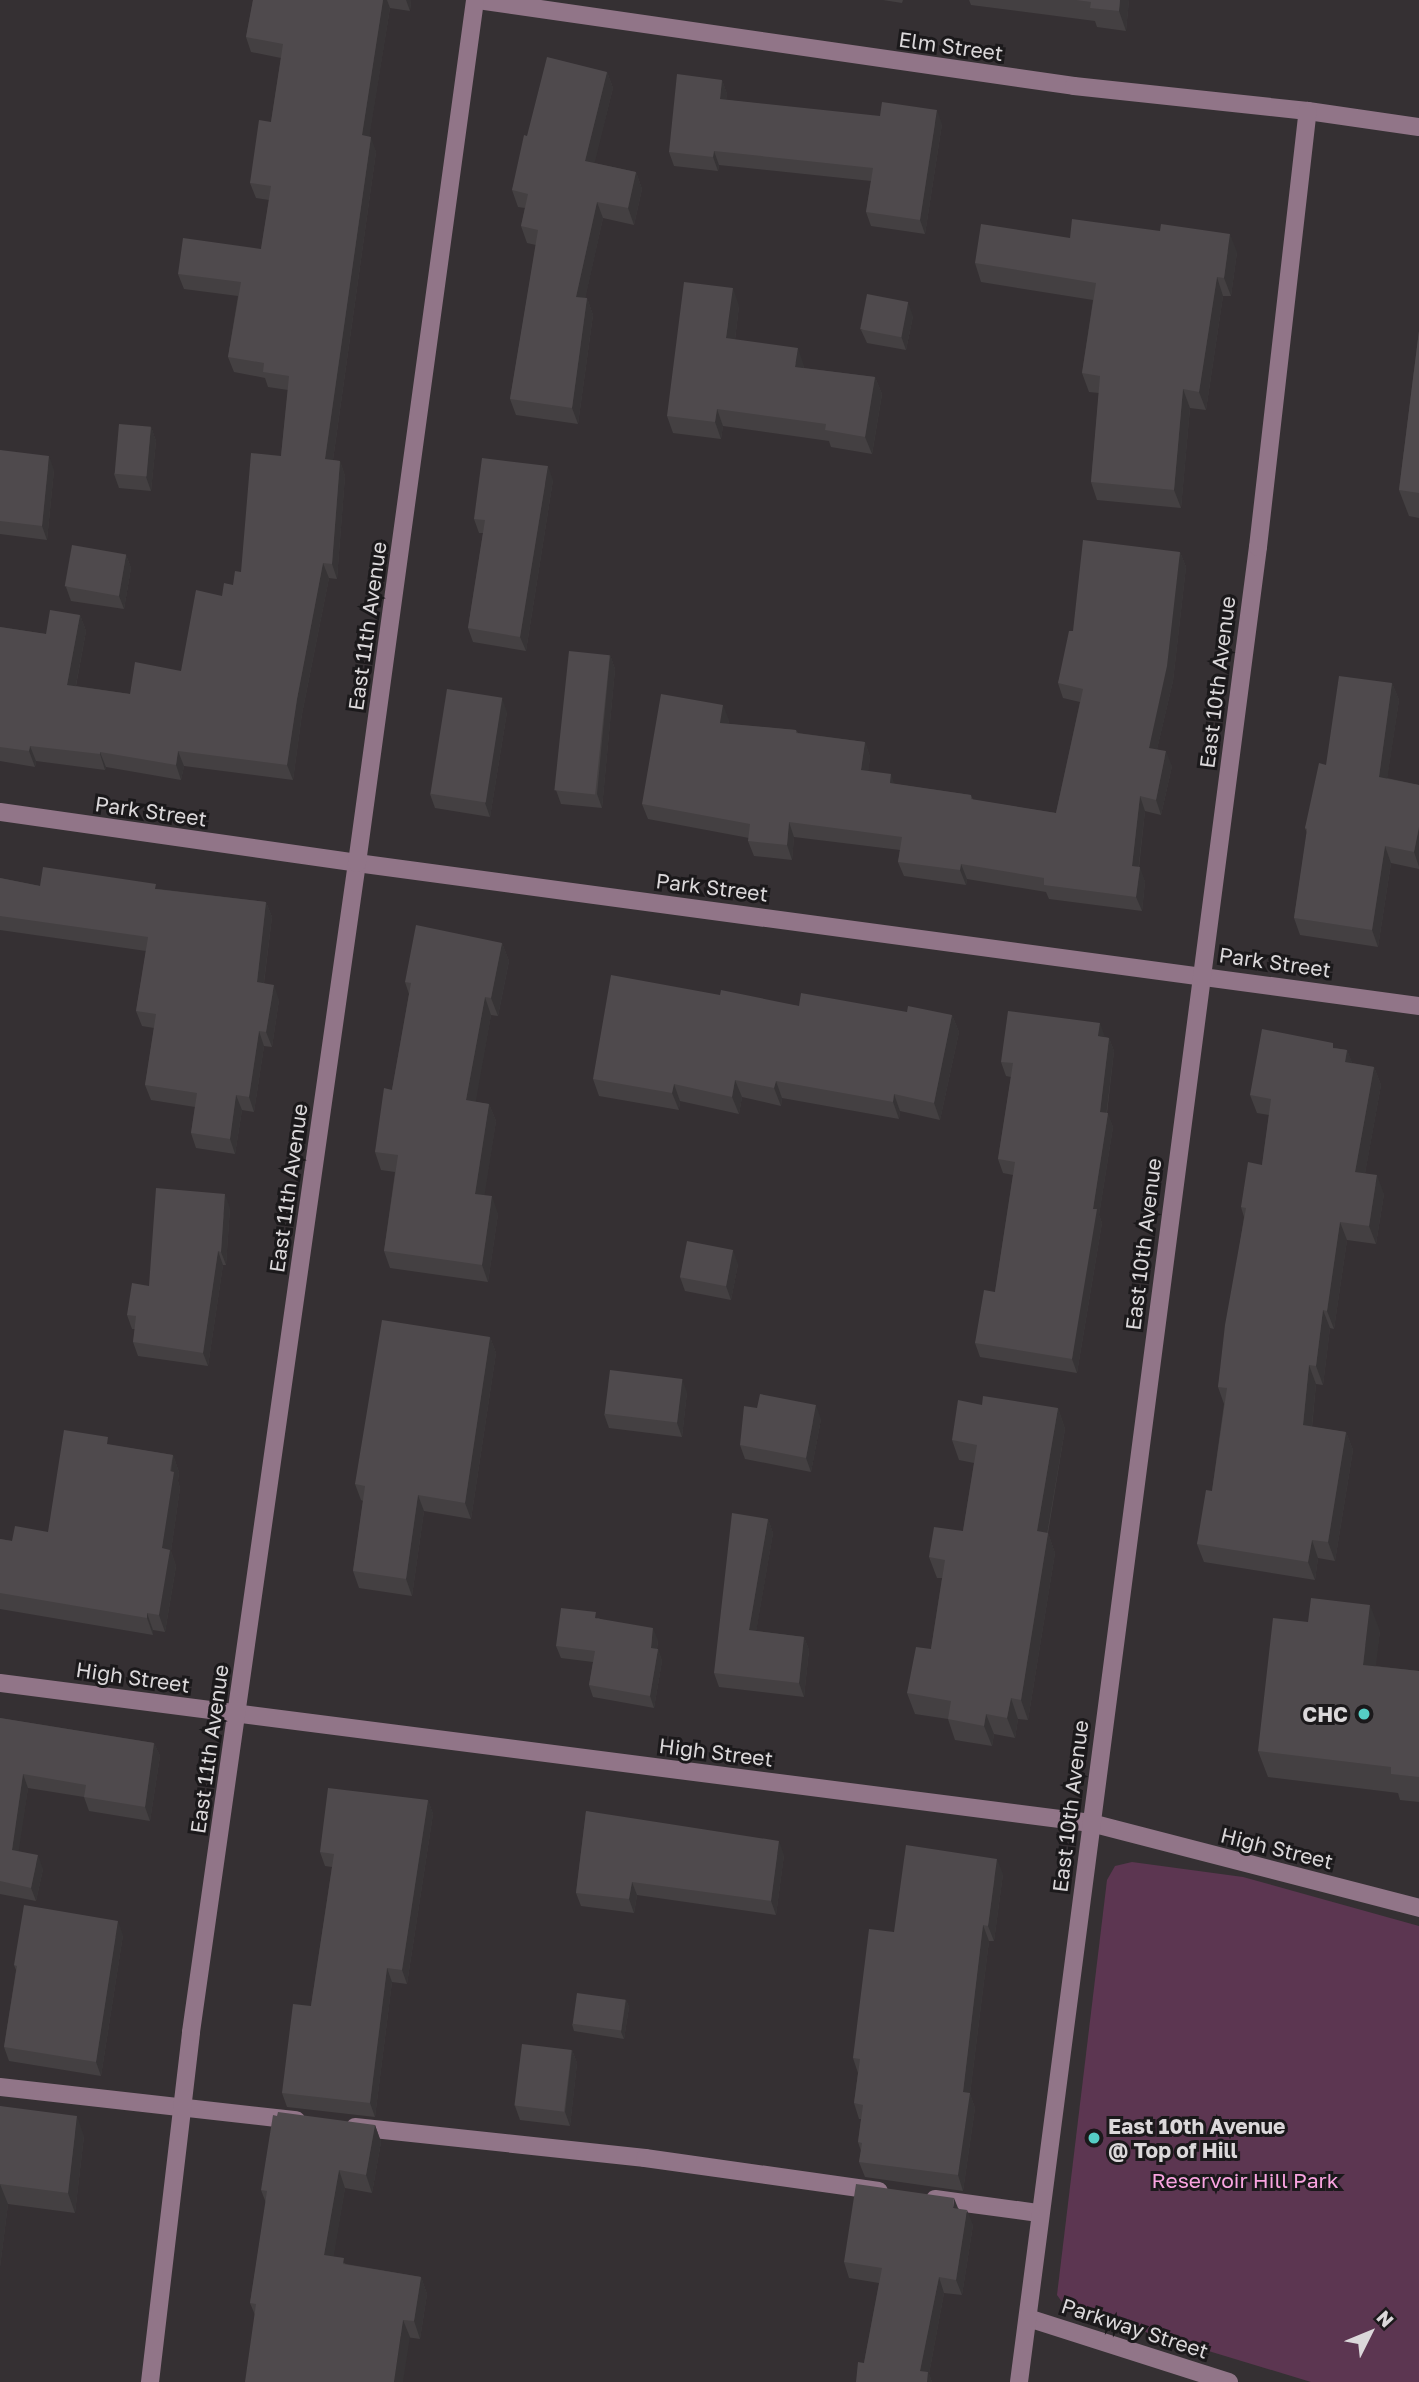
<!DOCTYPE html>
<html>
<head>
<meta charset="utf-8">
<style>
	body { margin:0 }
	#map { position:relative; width:1419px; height:2382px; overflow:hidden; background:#353033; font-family:"Golos Text",sans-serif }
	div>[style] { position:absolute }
	.green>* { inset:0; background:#5c3651 }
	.minor>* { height:18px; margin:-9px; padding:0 9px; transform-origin:9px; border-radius:9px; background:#917588 }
	.wall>* { inset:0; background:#444042 }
	.shaded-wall>* { inset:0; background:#373436 }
	.building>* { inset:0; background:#4f4a4d; transform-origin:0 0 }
	.dots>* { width:19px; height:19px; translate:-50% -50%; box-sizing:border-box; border:4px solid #1b191b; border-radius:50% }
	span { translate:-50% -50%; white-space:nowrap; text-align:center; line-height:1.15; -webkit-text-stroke:6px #1b191b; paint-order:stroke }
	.street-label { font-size:21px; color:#dbd8da }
	.poi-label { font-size:21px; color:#dbd8da; font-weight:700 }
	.right { translate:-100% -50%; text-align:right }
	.left { translate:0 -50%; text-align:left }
	.park-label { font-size:21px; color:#f9a4e0 }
	.north { position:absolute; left:1335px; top:2298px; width:70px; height:70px; -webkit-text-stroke:5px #1b191b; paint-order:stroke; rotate:47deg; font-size:19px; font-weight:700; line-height:28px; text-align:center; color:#dbd8da }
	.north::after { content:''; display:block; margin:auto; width:24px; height:32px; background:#dbd8da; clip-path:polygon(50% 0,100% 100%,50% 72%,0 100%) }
</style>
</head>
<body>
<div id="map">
	<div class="green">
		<div style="clip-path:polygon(1132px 1862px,1243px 1877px,1419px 1926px,1419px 2382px,1311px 2382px,1080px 2312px,1062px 2302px,1057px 2295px,1107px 1880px,1115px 1866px)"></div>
	</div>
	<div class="minor">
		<div style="left:478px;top:0;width:602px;rotate:8.21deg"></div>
		<div style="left:1074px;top:86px;width:235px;rotate:6.1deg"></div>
		<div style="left:1308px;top:111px;width:112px;rotate:8.2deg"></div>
		<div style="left:0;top:812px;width:361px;rotate:8.1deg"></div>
		<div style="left:357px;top:863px;width:1072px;rotate:7.67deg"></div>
		<div style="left:0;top:1683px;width:1100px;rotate:7.31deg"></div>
		<div style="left:1091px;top:1823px;width:339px;rotate:14.5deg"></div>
		<div style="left:0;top:2087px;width:298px;rotate:6.4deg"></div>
		<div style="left:355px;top:2127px;width:292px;rotate:6.1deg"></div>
		<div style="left:645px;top:2158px;width:236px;rotate:8deg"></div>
		<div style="left:935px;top:2199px;width:105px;rotate:7.7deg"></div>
		<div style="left:1028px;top:2318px;width:211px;rotate:17.7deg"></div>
		<div style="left:150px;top:2382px;width:352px;rotate:-83.3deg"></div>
		<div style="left:191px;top:2032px;width:1181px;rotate:-81.92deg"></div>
		<div style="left:357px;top:863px;width:871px;rotate:-82.21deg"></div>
		<div style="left:1019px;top:2382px;width:1850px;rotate:-82.58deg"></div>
		<div style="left:1258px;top:547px;width:439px;rotate:-83.5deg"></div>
	</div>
	<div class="wall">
		<div style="clip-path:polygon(253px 0,411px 0,410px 11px,390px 8px,369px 136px,376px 152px,333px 460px,340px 461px,345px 476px,337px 579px,329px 578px,302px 714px,293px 780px,184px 766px,181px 780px,106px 767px,105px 770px,36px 761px,35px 767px,0 761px,0 627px,46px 634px,80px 615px,86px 631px,76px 686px,130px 694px,181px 671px,222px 596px,233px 585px,241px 572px,281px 456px,288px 390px,268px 387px,265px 378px,234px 372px,228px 357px,238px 296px,184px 289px,178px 274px,261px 249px,269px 200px,256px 198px,250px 183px,271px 122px,281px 58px,251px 52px,246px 37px)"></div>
		<div style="clip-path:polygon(883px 0,903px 0,902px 3px)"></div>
		<div style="clip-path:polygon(969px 0,1129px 0,1126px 31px,1097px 27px,1095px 21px,971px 5px)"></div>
		<div style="clip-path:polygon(607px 72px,613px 88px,594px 163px,636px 172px,642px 189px,634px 225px,603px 218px,585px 298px,587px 298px,593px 315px,578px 424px,516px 415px,510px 399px,536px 245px,527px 243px,521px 226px,525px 208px,518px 207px,512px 190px,527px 136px)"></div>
		<div style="clip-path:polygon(722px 80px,727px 94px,726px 100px,942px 124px,925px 234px,871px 226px,866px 212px,871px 181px,719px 165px,718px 171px,674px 166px,669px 152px)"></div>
		<div style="clip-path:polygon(1070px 238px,1237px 252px,1231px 296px,1223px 296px,1206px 410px,1190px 408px,1181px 508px,1097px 500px,1091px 482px,1099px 393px,1089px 392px,1082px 373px,1093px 300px,981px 282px,975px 263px)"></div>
		<div style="clip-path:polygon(739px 306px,735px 340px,804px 366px,804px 368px,875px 377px,882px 394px,872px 454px,831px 447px,829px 441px,723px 426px,721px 439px,673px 433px,667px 416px)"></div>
		<div style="clip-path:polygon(913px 316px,906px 350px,867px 343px,861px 330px)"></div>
		<div style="clip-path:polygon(1419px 331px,1419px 518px,1409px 516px,1399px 490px)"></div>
		<div style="clip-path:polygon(151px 427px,156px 441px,151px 491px,119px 488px,114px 474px)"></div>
		<div style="clip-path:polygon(0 450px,54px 470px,47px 540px,0 534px)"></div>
		<div style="clip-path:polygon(553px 480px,526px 651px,473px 642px,468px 628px,483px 533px,479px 533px,474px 519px)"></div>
		<div style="clip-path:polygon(1180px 552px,1186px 567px,1173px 681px,1157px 749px,1172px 766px,1161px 815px,1145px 811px,1139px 867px,1145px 882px,1142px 911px,1049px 899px,1046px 892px,967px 879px,966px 885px,904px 876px,898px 862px,900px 850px,794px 837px,792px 860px,754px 856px,748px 841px,749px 838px,648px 819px,642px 804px,729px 720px,728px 724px,796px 730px,798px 733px,865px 742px,870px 757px,868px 771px,895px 784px,971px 795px,973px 800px,1056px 813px,1080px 702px,1063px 698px,1058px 683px,1073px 631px)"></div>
		<div style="clip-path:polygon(126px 555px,131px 568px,124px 609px,71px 601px,66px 587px)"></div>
		<div style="clip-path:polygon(610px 655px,615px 669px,602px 808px,561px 804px,556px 790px)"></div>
		<div style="clip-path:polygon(1392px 683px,1399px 700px,1387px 778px,1419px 785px,1419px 869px,1391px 863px,1378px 947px,1300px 935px,1294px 918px,1307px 833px,1305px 828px,1326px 765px)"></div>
		<div style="clip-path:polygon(507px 712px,490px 817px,435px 808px,430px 794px)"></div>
		<div style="clip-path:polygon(0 878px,40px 886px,158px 889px,266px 902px,272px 917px,264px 983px,279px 1000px,272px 1047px,264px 1046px,254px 1112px,242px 1110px,235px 1154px,196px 1148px,191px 1133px,195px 1107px,151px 1100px,145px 1085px,154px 1028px,142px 1026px,136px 1011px,146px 951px,0 930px)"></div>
		<div style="clip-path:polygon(502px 943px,509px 961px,498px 1016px,491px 1015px,475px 1102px,489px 1104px,496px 1121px,484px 1195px,498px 1214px,488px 1282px,390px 1268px,384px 1251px,395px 1172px,381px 1170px,375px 1152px,392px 1090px,409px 994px,405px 982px)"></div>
		<div style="clip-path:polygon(720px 995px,799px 1006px,952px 1015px,959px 1032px,940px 1120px,900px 1111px,899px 1119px,782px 1098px,781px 1106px,742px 1097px,739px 1114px,680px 1101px,679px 1110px,599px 1096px,593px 1079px)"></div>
		<div style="clip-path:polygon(1105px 1037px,1109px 1038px,1114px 1051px,1107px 1113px,1113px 1127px,1099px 1215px,1102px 1223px,1077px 1373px,980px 1357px,975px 1343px,995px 1292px,1013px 1175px,1003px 1173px,998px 1159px,1011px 1077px,1006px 1076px,1001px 1062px)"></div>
		<div style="clip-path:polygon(1335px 1048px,1347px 1050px,1352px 1063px,1374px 1067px,1381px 1085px,1365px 1173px,1384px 1194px,1376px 1244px,1347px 1240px,1334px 1329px,1330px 1328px,1323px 1385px,1316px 1384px,1312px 1427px,1346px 1432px,1353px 1450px,1335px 1561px,1318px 1558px,1315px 1580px,1204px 1562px,1197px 1544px,1212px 1491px,1224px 1404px,1218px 1387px,1244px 1217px,1241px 1207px,1262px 1165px,1269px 1115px,1257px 1113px,1250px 1095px)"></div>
		<div style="clip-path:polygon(230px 1208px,226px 1265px,223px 1265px,208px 1366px,138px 1356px,133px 1342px,135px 1329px,132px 1329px,127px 1315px)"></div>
		<div style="clip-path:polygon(738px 1264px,731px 1300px,685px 1291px,680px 1277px)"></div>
		<div style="clip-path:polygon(490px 1337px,496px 1353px,471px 1519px,424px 1511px,412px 1596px,359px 1588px,353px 1571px,363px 1501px,361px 1500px,355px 1484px)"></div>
		<div style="clip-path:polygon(687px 1392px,682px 1437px,609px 1428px,604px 1414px)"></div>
		<div style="clip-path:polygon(982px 1405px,1058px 1408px,1065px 1429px,1048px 1533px,1055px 1553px,1028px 1720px,1018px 1719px,1015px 1738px,994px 1734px,992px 1746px,955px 1740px,948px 1719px,915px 1714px,907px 1693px,931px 1649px,942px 1578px,937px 1578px,929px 1557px,963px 1531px,974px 1463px,959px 1460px,952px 1440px)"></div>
		<div style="clip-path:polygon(821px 1419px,811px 1472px,745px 1459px,740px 1445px)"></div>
		<div style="clip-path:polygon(111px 1445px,173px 1455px,179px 1472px,178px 1481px,180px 1488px,171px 1551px,176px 1566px,165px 1632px,153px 1630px,153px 1635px,0 1609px,0 1539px,12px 1541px,48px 1532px)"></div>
		<div style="clip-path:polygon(768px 1519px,773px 1533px,756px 1631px,804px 1637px,809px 1650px,804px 1697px,719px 1687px,714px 1673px)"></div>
		<div style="clip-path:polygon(598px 1618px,658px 1640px,657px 1649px,658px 1649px,662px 1661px,654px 1708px,593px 1697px,589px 1685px,593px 1662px,561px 1658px,556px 1646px)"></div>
		<div style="clip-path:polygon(1380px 1631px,1375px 1666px,1419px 1671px,1419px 1802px,1400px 1800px,1398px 1793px,1268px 1777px,1258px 1751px)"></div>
		<div style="clip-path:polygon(0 1718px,154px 1743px,160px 1756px,150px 1821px,89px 1811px,84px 1797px,28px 1788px,18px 1851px,43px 1869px,36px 1901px,0 1894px)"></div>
		<div style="clip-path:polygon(428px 1800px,433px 1814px,407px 1984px,392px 1982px,375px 2117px,287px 2107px,282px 2093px,311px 2006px,332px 1867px,325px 1866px,320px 1852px)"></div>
		<div style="clip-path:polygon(586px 1811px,784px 1855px,776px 1915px,637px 1895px,634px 1913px,581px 1906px,576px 1893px)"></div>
		<div style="clip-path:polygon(1003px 1874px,994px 1941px,989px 1941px,970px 2094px,975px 2108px,963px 2191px,865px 2177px,859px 2162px,861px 2151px,858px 2142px,861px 2119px,859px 2119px,854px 2103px,858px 2073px,853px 2058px,894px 1932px)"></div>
		<div style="clip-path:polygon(123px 1935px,101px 2076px,9px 2061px,4px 2047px,16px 1970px,14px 1965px)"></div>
		<div style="clip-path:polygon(626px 2000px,629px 2007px,624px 2039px,574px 2031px,572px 2024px)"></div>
		<div style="clip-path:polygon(572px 2050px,577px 2063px,570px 2126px,520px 2120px,515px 2106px)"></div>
		<div style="clip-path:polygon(0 2106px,84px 2136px,75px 2213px,8px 2204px,0 2267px)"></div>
		<div style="clip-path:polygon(375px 2125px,381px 2142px,372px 2193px,345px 2188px,333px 2257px,346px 2264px,421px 2277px,427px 2294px,420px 2339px,255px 2315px,250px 2303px,266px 2203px,261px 2190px)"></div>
		<div style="clip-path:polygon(958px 2208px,973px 2225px,962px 2295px,944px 2293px,929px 2374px,932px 2382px,856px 2382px,864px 2363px,879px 2283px,849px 2278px,844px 2262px)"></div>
	</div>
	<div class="shaded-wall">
		<div style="clip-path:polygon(383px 0,387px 0,390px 8px,367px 151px,362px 135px)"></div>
		<div style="clip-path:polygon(406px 0,411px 0,410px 11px)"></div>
		<div style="clip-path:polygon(1120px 0,1129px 0,1126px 31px,1119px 11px)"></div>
		<div style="clip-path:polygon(607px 72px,613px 88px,591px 178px,585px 161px)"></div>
		<div style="clip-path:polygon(722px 80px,727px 94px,725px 113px,720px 99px)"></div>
		<div style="clip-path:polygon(937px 110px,942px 124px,925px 234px,920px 220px)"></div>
		<div style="clip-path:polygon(371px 137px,376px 152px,331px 474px,325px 459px)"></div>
		<div style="clip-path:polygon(714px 151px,719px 165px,718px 171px,713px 157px)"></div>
		<div style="clip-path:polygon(636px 172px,642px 189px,634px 225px,628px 208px)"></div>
		<div style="clip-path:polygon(597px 202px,603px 218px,582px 313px,576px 297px)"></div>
		<div style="clip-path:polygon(1230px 234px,1237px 252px,1231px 296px,1224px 278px)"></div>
		<div style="clip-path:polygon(1217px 277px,1223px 296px,1206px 410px,1199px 392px)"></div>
		<div style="clip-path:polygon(733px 288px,739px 306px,733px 356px,726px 338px)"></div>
		<div style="clip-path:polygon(587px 298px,593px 315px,578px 424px,572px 408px)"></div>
		<div style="clip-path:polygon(908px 302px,913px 316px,906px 350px,901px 336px)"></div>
		<div style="clip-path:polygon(798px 348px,804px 366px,801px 384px,795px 367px)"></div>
		<div style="clip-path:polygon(875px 377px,882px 394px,872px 454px,865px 437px)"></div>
		<div style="clip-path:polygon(1183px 389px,1190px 408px,1181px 508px,1174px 490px)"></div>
		<div style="clip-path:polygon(717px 409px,723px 426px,721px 439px,715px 422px)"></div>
		<div style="clip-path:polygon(151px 427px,156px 441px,151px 491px,146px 477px)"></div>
		<div style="clip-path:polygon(49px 456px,54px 470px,47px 540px,42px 526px)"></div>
		<div style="clip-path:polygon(340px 461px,345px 476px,337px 579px,332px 564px)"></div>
		<div style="clip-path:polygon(548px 466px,553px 480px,526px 651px,520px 637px)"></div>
		<div style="clip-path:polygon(1180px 552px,1186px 567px,1173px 681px,1154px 762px,1149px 748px)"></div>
		<div style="clip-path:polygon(126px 555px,131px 568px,124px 609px,119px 596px)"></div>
		<div style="clip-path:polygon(323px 563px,329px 578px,302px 714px,293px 780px,287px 765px,297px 699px)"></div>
		<div style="clip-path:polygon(80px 615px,86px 631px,73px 701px,67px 685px)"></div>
		<div style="clip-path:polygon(610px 655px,615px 669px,602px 808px,597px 794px)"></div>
		<div style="clip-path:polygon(1392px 683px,1399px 700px,1385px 793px,1379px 777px)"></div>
		<div style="clip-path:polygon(502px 698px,507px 712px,490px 817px,485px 803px)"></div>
		<div style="clip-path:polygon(723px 705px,729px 720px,725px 738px,720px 723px)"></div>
		<div style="clip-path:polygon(865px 742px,870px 757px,867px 785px,861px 770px)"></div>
		<div style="clip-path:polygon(30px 746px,36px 761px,35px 767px,29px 751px)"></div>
		<div style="clip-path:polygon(178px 751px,184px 766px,181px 780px,176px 765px)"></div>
		<div style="clip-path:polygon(1166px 751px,1172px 766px,1161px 815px,1156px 800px)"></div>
		<div style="clip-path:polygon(100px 752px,106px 767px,105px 770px,100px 754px)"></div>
		<div style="clip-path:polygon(891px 774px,896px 789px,890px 783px)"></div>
		<div style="clip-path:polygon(1140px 796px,1145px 811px,1137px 881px,1132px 866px)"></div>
		<div style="clip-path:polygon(789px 822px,794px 837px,792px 860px,787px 845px)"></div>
		<div style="clip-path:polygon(1419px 827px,1419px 867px,1414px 852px)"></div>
		<div style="clip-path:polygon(1385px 846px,1391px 863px,1378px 947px,1372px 930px)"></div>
		<div style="clip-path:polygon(961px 864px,967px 879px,966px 885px,960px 870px)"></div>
		<div style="clip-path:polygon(1140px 867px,1145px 882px,1142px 911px,1136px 897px)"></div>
		<div style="clip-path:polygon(266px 902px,272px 917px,262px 997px,257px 982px)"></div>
		<div style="clip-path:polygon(502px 943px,509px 961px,498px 1016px,491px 998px)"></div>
		<div style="clip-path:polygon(274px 985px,279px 1000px,272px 1047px,266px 1032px)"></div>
		<div style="clip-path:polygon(485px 997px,491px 1015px,473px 1118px,466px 1100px)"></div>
		<div style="clip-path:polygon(952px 1015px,959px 1032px,940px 1120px,934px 1103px)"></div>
		<div style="clip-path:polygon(1100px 1023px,1105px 1037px,1098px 1036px)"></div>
		<div style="clip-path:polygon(259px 1031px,264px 1046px,254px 1112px,249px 1097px)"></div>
		<div style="clip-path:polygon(1109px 1038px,1114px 1051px,1105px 1125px,1100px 1112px)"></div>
		<div style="clip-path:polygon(1347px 1050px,1354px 1068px,1345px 1062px)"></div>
		<div style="clip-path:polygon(1374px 1067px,1381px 1085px,1362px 1190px,1355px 1172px)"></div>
		<div style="clip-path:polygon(735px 1080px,742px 1097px,739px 1114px,732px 1097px)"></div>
		<div style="clip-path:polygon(776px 1081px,782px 1098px,781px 1106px,774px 1088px)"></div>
		<div style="clip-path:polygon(674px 1084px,680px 1101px,679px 1110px,672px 1093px)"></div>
		<div style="clip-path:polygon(894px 1094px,900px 1111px,899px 1119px,893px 1102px)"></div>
		<div style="clip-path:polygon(236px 1095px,242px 1110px,235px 1154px,230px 1139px)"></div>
		<div style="clip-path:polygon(489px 1104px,496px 1121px,482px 1212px,475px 1194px)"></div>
		<div style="clip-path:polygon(1108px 1113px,1113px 1127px,1099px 1215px,1102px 1223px,1077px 1373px,1072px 1359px,1093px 1209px)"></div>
		<div style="clip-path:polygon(1377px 1175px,1384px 1194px,1376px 1244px,1369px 1226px)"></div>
		<div style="clip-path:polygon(225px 1194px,230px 1208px,226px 1265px,221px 1252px)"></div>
		<div style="clip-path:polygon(492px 1196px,498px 1214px,488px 1282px,482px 1265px)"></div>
		<div style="clip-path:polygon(1340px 1222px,1347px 1240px,1334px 1329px,1327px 1311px)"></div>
		<div style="clip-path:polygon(733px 1250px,738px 1264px,731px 1300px,726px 1286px)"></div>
		<div style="clip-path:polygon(218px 1251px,223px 1265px,208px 1366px,203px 1353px)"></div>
		<div style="clip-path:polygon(1323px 1310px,1330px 1328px,1323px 1385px,1316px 1366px)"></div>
		<div style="clip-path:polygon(490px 1337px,496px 1353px,471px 1519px,465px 1503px)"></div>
		<div style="clip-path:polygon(1309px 1365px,1316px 1384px,1310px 1444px,1303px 1425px)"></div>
		<div style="clip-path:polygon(682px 1379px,687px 1392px,682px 1437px,677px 1423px)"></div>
		<div style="clip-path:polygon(816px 1405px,821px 1419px,811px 1472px,806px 1458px)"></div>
		<div style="clip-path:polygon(1058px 1408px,1065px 1429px,1044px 1552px,1037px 1531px)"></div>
		<div style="clip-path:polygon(1346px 1432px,1353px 1450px,1335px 1561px,1328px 1542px)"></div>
		<div style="clip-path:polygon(173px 1455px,179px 1472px,178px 1481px,180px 1488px,171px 1551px,176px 1566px,165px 1632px,159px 1615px,162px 1548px)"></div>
		<div style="clip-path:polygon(418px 1495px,424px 1511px,412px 1596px,406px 1579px)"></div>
		<div style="clip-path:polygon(768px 1519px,773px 1533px,754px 1644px,749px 1630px)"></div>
		<div style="clip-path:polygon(1048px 1533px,1055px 1553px,1028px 1720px,1021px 1700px)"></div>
		<div style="clip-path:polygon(1312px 1540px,1318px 1558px,1315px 1580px,1308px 1562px)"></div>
		<div style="clip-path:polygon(1370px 1605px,1380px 1631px,1373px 1691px,1363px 1665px)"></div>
		<div style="clip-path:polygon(147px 1613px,153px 1630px,153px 1635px,147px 1618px)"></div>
		<div style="clip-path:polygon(653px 1628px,658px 1640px,655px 1660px,651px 1648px)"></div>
		<div style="clip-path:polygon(804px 1637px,809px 1650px,804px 1697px,799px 1683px)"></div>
		<div style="clip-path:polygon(658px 1649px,662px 1661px,654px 1708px,650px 1696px)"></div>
		<div style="clip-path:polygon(1011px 1698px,1018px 1719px,1015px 1738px,1007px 1718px)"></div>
		<div style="clip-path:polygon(986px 1714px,994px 1734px,992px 1746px,984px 1726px)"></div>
		<div style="clip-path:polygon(154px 1743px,160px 1756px,150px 1821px,145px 1807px)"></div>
		<div style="clip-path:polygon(23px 1774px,28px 1788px,17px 1863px,12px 1850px)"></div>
		<div style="clip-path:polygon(428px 1800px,433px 1814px,407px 1984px,402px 1970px)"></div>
		<div style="clip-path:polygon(779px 1841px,784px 1855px,776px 1915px,771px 1901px)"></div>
		<div style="clip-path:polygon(38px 1855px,43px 1869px,36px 1901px,31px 1888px)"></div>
		<div style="clip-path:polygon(997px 1859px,1003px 1874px,994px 1941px,988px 1926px)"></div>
		<div style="clip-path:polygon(632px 1882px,637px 1895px,634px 1913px,629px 1899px)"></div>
		<div style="clip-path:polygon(118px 1921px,123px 1935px,101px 2076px,96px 2062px)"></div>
		<div style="clip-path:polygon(983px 1925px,989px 1941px,970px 2094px,975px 2108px,963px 2191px,958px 2175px,963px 2092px)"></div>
		<div style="clip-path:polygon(387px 1968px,392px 1982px,375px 2117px,370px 2103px)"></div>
		<div style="clip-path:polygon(626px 2000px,629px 2007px,624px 2039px,621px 2032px)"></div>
		<div style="clip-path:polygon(572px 2050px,577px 2063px,570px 2126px,565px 2112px)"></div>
		<div style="clip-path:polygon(77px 2116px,84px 2136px,75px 2213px,68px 2193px)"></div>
		<div style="clip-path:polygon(375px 2125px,381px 2142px,372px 2193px,366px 2175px)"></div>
		<div style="clip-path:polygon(339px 2170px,345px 2188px,331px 2272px,324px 2255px)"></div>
		<div style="clip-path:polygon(0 2184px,8px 2204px,0 2267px)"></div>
		<div style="clip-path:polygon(954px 2198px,960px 2213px,953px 2208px)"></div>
		<div style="clip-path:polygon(967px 2210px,973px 2225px,962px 2295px,956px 2280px)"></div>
		<div style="clip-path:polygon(421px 2277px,427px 2294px,420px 2339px,414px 2321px)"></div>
		<div style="clip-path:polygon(939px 2277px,944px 2293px,929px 2374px,932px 2382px,924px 2382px,920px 2371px)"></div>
		<div style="clip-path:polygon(403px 2320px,410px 2337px,403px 2382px,394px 2382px)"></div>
	</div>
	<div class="building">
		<div style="clip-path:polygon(253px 0,383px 0,362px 135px,371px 137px,325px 459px,340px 461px,332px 564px,323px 563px,297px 699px,287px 765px,178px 751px,176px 765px,100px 752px,100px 754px,30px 746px,29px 751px,0 747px,0 627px,46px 634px,50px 610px,80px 615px,67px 685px,130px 694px,135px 662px,181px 671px,196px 590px,222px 596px,224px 583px,233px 585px,235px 571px,241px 572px,251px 453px,281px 456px,289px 376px,263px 372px,264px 363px,228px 357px,241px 282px,178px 274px,183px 238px,261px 249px,271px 186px,250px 183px,259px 120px,271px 122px,283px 44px,246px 37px)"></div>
		<div style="clip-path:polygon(1076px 0,1120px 0,1119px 11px,1090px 8px,1091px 2px)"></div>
		<div style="clip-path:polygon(547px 57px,607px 72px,585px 161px,636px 172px,628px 208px,597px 202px,576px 297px,587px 298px,572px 408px,510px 399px,538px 230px,521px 226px,528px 194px,512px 190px,524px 135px,527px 136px)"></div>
		<div style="clip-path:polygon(677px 74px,722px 80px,720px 99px,880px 116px,882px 102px,937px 110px,920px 220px,866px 212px,873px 168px,714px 151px,713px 157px,669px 152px)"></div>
		<div style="clip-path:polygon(1072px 219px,1160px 231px,1161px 224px,1230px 234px,1224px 278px,1217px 277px,1199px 392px,1183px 389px,1174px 490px,1091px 482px,1100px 376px,1082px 373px,1096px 283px,975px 263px,981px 224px,1070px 238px)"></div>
		<div style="clip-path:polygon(684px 282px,733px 288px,726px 338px,798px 348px,795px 367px,875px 377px,865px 437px,825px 430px,826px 424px,717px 409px,715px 422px,667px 416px)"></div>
		<div style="left:867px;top:294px;width:42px;height:36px;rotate:11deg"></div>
		<div style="clip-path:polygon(1419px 331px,1419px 493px,1399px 490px)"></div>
		<div style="left:119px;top:424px;width:32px;height:50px;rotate:5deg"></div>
		<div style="clip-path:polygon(0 450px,49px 456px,42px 526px,0 521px)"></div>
		<div style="clip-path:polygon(482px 458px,548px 466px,520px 637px,468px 628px,485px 520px,474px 519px)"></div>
		<div style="clip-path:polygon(1083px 540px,1180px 552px,1167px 666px,1149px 748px,1166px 751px,1156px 800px,1140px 796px,1132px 866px,1140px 867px,1136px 897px,1044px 885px,1044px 878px,961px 864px,960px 870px,898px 862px,902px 837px,789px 822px,787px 845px,748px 841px,750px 824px,642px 804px,661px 694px,723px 705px,720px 723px,796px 730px,796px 733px,865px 742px,861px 770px,891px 774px,890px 783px,971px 795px,971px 799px,1056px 813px,1083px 689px,1058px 683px,1069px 631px,1073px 631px)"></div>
		<div style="left:72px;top:545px;width:55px;height:42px;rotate:10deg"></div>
		<div style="left:569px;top:651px;width:41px;height:140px;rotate:6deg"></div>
		<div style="clip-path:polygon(1339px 676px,1392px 683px,1379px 777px,1419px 785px,1419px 827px,1414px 852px,1385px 846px,1372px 930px,1294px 918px,1307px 829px,1305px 828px,1319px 763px,1326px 765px)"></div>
		<div style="left:447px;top:689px;width:56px;height:106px;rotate:9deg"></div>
		<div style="clip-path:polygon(43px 867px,156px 884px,155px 889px,266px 902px,257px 982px,274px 985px,266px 1032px,259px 1031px,249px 1097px,236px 1095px,230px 1139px,191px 1133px,197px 1093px,145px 1085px,156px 1014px,136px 1011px,148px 937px,0 916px,0 878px,40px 886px)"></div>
		<div style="clip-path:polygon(416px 925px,502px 943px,491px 998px,485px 997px,466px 1100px,489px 1104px,475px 1194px,492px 1196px,482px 1265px,384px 1251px,398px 1155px,375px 1152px,384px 1088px,392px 1090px,411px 983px,405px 982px)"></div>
		<div style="clip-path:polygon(611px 975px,720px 995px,721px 990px,799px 1006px,801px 993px,907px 1012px,908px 1006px,952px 1015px,934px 1103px,894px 1094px,893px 1102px,776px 1081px,774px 1088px,735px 1080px,732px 1097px,674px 1084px,672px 1093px,593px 1079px)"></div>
		<div style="clip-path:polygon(1008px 1011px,1100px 1023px,1098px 1036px,1109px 1038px,1100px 1112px,1108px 1113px,1093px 1209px,1097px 1209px,1072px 1359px,975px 1343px,984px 1290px,995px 1292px,1015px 1162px,998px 1159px,1013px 1063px,1001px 1062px)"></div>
		<div style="clip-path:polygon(1262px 1029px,1333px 1043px,1333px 1048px,1347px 1050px,1345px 1062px,1374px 1067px,1355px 1172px,1377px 1175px,1369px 1226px,1340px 1222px,1327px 1311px,1323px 1310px,1316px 1366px,1309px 1365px,1303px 1425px,1346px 1432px,1328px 1542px,1312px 1540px,1308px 1562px,1197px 1544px,1206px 1490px,1212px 1491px,1227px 1388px,1218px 1387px,1225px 1325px,1246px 1208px,1241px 1207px,1248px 1162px,1262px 1165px,1271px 1099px,1250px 1095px)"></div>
		<div style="clip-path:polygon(156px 1188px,225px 1194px,221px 1252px,218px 1251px,203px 1353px,133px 1342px,136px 1316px,127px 1315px,132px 1283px,149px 1286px)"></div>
		<div style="left:687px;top:1241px;width:47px;height:37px;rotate:11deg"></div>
		<div style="clip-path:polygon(382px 1320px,490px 1337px,465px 1503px,418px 1495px,406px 1579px,353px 1571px,365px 1486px,355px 1484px)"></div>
		<div style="left:610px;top:1370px;width:73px;height:44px;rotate:7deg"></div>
		<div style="clip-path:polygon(760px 1394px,816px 1405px,806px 1458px,740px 1445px,744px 1406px,757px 1408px)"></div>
		<div style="clip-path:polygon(983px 1396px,1058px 1408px,1037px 1531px,1048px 1533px,1021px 1700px,1011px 1698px,1007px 1718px,986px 1714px,984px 1726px,948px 1719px,951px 1701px,907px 1693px,916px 1647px,931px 1649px,945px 1560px,929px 1557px,934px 1527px,963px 1531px,977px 1445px,952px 1440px,958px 1400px,982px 1405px)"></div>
		<div style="clip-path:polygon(64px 1430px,108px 1437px,107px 1444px,173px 1455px,170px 1471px,174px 1472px,162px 1548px,170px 1550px,159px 1615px,147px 1613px,147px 1618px,0 1593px,0 1539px,12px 1541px,15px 1526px,48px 1532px)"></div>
		<div style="clip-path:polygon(732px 1513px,768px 1519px,749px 1630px,804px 1637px,799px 1683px,714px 1673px)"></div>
		<div style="clip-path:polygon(1311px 1598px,1370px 1605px,1363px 1665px,1419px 1671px,1419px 1777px,1391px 1774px,1391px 1767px,1258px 1751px,1273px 1618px,1308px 1622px)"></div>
		<div style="clip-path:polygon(561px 1608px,596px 1612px,595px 1618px,653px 1628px,651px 1648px,658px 1649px,650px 1696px,589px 1685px,595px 1651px,556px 1646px)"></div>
		<div style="clip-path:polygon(0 1718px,154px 1743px,145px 1807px,84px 1797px,86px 1785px,23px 1774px,12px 1850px,38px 1855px,31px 1888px,0 1881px)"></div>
		<div style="clip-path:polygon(328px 1788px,428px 1800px,402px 1970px,387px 1968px,370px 2103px,282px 2093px,293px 2004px,311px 2006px,334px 1854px,320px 1852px)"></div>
		<div style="clip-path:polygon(586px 1811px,779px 1841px,771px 1901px,632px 1882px,629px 1899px,576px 1893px)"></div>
		<div style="clip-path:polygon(906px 1845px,997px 1859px,988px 1926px,983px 1925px,963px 2092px,970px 2093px,958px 2175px,859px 2162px,862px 2143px,858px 2142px,863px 2105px,854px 2103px,860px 2059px,853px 2058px,869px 1929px,894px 1932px)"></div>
		<div style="clip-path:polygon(24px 1905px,118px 1921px,96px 2062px,4px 2047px,17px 1966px,14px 1965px)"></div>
		<div style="left:577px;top:1993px;width:49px;height:31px;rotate:8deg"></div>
		<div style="left:522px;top:2044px;width:50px;height:62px;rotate:7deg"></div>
		<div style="clip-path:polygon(0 2106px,77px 2116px,68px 2193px,0 2184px,0 2186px)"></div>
		<div style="clip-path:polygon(278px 2112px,375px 2125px,366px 2175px,339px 2170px,324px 2255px,344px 2258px,343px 2264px,421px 2277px,414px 2321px,403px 2320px,394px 2382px,245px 2382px,256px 2304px,250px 2303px,267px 2191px,261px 2190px,273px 2115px,277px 2116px)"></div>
		<div style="clip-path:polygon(856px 2184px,954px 2198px,953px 2208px,967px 2210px,956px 2280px,939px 2277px,920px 2371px,928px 2372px,927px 2382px,856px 2382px,858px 2362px,864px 2363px,882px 2268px,844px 2262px)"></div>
	</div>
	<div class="dots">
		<div style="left:1364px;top:1714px;background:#55cec5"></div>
		<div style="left:1094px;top:2138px;background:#55cec5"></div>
	</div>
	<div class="street-label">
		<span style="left:951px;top:46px;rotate:8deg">Elm Street</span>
		<span style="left:367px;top:626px;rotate:-82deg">East 11th Avenue</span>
		<span style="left:1217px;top:682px;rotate:-83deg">East 10th Avenue</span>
		<span style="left:151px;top:811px;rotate:8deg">Park Street</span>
		<span style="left:712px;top:887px;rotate:7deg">Park Street</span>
		<span style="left:1275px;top:962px;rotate:8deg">Park Street</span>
		<span style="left:288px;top:1188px;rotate:-82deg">East 11th Avenue</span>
		<span style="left:1143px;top:1244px;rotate:-83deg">East 10th Avenue</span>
		<span style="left:133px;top:1677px;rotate:8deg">High Street</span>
		<span style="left:209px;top:1749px;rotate:-82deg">East 11th Avenue</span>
		<span style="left:716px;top:1752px;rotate:7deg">High Street</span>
		<span style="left:1070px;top:1806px;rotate:-83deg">East 10th Avenue</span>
		<span style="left:1277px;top:1848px;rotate:14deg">High Street</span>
		<span style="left:1135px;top:2328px;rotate:18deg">Parkway Street</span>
	</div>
	<div class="poi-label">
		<span class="right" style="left:1348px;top:1714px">CHC</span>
		<span class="left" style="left:1108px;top:2138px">East 10th Avenue<br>@ Top of Hill</span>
	</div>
	<div class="park-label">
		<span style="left:1245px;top:2180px">Reservoir Hill Park</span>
	</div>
	<div class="north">N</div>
</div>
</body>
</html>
